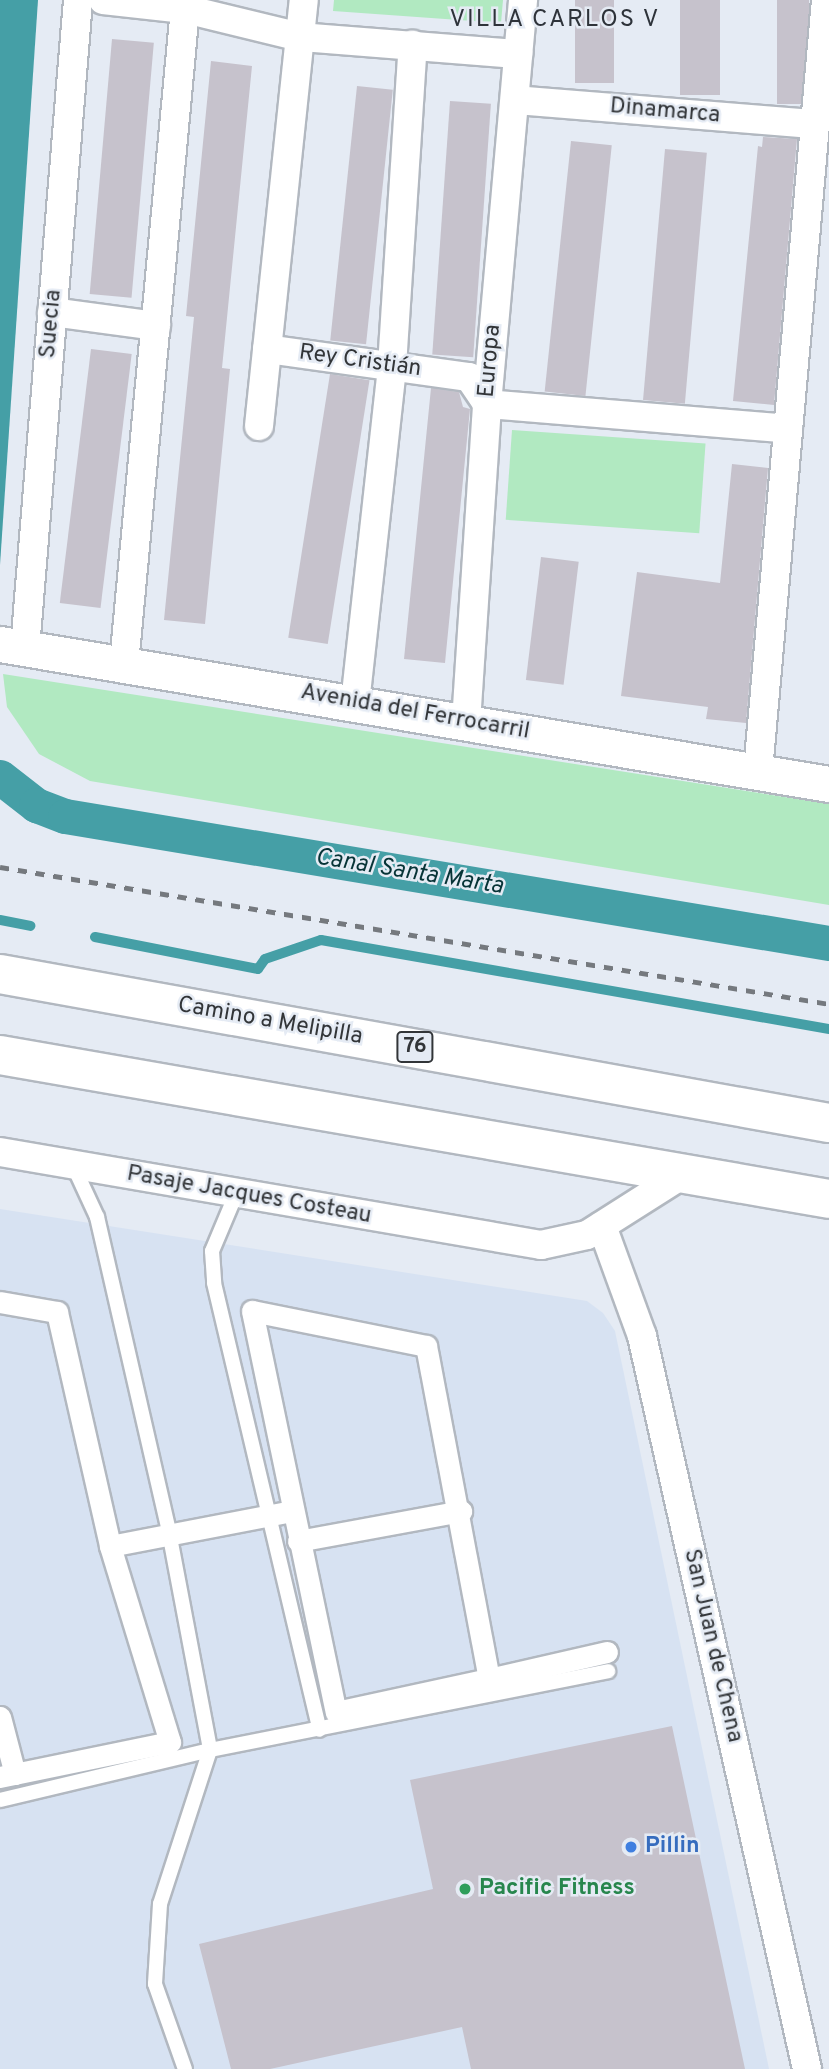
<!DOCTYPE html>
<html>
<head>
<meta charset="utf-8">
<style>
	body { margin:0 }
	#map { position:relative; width:829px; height:2069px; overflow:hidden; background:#e5ebf4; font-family:Overpass,sans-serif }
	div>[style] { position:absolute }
	.built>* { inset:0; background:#d7e2f2 }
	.green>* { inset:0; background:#b1e9c1; transform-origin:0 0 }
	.water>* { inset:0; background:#459fa6 }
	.stream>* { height:10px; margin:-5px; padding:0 5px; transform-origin:5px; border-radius:5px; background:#459fa6 }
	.canal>* { height:35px; margin:-17.5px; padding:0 17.5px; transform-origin:17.5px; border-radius:17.5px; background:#459fa6 }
	.building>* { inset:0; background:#c6c2cc; transform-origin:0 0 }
	.roads { filter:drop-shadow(2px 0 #b2b8c0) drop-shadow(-2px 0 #b2b8c0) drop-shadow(0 2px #b2b8c0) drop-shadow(0 -2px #b2b8c0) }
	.service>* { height:14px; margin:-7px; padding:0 7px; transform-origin:7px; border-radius:7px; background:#fff }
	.pedestrian>* { height:21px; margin:-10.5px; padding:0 10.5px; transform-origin:10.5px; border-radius:10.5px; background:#fff }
	.minor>* { height:28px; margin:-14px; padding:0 14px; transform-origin:14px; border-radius:14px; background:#fff }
	.tertiary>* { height:35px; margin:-17.5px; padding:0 17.5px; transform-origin:17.5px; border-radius:17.5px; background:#fff }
	.primary>* { height:38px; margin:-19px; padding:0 19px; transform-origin:19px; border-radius:19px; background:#fff }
	.rail>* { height:5px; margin-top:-2.5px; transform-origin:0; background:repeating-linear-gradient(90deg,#75797e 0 9px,transparent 0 18px) }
	.dots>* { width:19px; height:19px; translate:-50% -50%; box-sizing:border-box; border:4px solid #e5ebf4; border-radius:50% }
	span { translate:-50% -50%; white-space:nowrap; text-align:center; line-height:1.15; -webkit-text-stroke:5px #e5ebf4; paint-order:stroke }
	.shield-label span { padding:2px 5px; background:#e5ebf4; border:2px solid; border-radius:5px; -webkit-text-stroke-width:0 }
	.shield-label { font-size:21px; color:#323538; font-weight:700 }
	.street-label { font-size:23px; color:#323538 }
	.shop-label { font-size:23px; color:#366cbe; font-weight:700 }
	.left { translate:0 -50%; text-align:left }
	.leisure-label { font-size:23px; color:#27864d; font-weight:700 }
	.neighbourhood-label { font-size:24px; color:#2e333a; letter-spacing:2px }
	.water-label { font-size:24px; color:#073437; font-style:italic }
</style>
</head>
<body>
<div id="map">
	<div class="built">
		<div style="clip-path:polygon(0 1209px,587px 1301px,603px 1313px,615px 1331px,769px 2069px,0 2069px)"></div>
	</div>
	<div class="green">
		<div style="clip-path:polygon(334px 0,503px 0,501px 23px,333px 11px)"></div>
		<div style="left:512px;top:430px;width:194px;height:90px;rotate:4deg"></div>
		<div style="clip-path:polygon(3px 674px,829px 804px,829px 905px,90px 781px,39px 754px,7px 707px)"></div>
	</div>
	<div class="water">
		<div style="clip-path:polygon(0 0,38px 0,0 565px)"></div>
	</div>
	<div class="stream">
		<div style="left:0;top:920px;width:31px;rotate:11deg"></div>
		<div style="left:95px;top:937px;width:166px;rotate:11.1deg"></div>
		<div style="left:258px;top:969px;width:12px;rotate:-55deg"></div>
		<div style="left:265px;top:959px;width:59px;rotate:-18.7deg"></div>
		<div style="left:321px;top:940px;width:516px;rotate:9.94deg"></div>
	</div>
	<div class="canal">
		<div style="left:0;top:777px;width:46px;rotate:37.9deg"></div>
		<div style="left:36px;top:805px;width:31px;rotate:21deg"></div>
		<div style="left:65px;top:816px;width:774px;rotate:9.44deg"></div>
	</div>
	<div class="building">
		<div style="left:575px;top:0;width:39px;height:83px"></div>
		<div style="left:680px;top:0;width:40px;height:95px"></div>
		<div style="left:777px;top:0;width:32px;height:104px"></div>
		<div style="left:112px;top:39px;width:42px;height:256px;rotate:5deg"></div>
		<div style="clip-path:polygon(211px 61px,252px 66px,222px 368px,230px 369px,205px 624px,164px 620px,194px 317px,186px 316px)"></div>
		<div style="left:357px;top:86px;width:36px;height:256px;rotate:6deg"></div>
		<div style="left:450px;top:101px;width:41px;height:254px;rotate:4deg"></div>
		<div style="clip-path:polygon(763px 137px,797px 139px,774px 405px,733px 401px,758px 146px,762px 147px)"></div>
		<div style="left:571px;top:141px;width:41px;height:252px;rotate:6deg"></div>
		<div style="left:665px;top:149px;width:42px;height:252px;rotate:5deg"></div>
		<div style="left:91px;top:349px;width:41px;height:256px;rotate:7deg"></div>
		<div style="left:330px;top:374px;width:40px;height:267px;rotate:9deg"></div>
		<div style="clip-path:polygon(431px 388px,459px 392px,463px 407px,470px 409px,445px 663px,404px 659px)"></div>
		<div style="clip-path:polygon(732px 464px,768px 468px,746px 723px,706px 719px,708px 707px,621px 696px,637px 572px,720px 583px)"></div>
		<div style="left:541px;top:557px;width:38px;height:124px;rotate:7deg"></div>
		<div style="clip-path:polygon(672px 1726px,745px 2069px,471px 2069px,462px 2027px,270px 2069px,231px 2069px,199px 1944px,433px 1889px,410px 1780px)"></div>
	</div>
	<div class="roads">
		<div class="service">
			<div style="left:73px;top:1165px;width:57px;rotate:65.2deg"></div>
			<div style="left:97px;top:1217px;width:323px;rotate:77.1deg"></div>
			<div style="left:169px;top:1532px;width:222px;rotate:79.3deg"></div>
			<div style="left:210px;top:1750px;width:162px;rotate:108deg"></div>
			<div style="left:160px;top:1904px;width:80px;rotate:93.6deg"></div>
			<div style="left:155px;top:1984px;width:90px;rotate:70.6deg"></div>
			<div style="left:236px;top:1194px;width:62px;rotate:112.8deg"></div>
			<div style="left:212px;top:1251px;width:32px;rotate:86deg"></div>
			<div style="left:214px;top:1283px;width:459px;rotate:76.7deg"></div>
			<div style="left:0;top:1800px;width:216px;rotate:-13.4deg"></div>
			<div style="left:210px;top:1750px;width:406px;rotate:-11.2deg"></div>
		</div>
		<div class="pedestrian">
			<div style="left:0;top:1302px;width:58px;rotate:10deg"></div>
			<div style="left:57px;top:1312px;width:240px;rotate:77.2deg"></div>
			<div style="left:110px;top:1546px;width:205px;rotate:73deg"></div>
			<div style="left:170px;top:1742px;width:174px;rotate:168.4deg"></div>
			<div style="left:298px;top:1541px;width:166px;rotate:-10.4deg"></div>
			<div style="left:110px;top:1546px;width:184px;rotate:-10.9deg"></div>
			<div style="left:489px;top:1679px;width:339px;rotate:-100.7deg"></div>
			<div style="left:426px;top:1346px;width:177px;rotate:-168.6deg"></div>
			<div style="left:252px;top:1311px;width:410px;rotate:78.2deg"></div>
			<div style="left:336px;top:1712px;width:157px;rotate:-12.2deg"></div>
			<div style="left:489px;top:1679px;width:121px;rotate:-12.9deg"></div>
			<div style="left:0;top:1717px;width:59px;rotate:75.3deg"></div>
		</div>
		<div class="minor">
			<div style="left:103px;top:0;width:82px;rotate:6.3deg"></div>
			<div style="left:185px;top:9px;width:118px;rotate:13.7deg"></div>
			<div style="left:300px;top:37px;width:219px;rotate:4.5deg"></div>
			<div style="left:515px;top:100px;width:300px;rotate:4.6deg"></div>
			<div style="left:52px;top:312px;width:105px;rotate:7.7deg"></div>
			<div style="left:267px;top:349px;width:204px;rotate:7.9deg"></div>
			<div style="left:469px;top:377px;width:32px;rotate:56deg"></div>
			<div style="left:487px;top:404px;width:302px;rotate:4.7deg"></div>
			<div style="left:259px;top:426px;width:428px;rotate:-84deg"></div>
			<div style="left:25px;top:648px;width:650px;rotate:-85.32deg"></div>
			<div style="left:124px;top:664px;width:658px;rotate:-84.68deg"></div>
			<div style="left:355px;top:703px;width:339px;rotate:-83.7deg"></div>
			<div style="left:392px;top:366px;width:322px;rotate:-86.3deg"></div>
			<div style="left:466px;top:722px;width:319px;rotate:-86.2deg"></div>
			<div style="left:487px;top:404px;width:406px;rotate:-84.9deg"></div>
			<div style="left:758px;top:771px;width:774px;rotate:-84.96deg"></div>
			<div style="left:0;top:1152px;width:549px;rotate:9.75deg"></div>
			<div style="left:541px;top:1245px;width:47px;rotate:-12.3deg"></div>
			<div style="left:587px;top:1235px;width:114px;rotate:-32.4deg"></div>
			<div style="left:602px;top:1226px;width:117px;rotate:70deg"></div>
			<div style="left:642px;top:1336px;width:751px;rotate:77.31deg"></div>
		</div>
		<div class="tertiary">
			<div style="left:0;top:644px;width:841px;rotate:9.59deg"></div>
		</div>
		<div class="primary">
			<div style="left:0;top:974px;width:842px;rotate:10.19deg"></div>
			<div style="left:0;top:1055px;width:841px;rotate:9.85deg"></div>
		</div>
	</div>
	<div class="rail">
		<div style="left:0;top:867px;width:840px;rotate:9.38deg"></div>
	</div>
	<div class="dots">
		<div style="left:631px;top:1847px;background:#3f7fe0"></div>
		<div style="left:465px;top:1889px;background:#2e9e5b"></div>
	</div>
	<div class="shield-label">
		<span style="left:415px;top:1047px">76</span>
	</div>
	<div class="street-label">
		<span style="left:665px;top:112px;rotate:5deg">Dinamarca</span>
		<span style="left:52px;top:324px;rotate:-85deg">Suecia</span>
		<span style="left:491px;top:361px;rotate:-85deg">Europa</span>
		<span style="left:360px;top:362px;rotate:8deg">Rey Cristián</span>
		<span style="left:415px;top:713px;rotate:10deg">Avenida del Ferrocarril</span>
		<span style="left:270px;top:1022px;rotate:10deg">Camino a Melipilla</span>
		<span style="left:249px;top:1196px;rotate:10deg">Pasaje Jacques Costeau</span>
		<span style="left:712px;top:1646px;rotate:77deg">San Juan de Chena</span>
	</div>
	<div class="shop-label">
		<span class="left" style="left:645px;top:1847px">Pillin</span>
	</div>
	<div class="leisure-label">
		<span class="left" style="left:479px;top:1889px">Pacific Fitness</span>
	</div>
	<div class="neighbourhood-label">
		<span style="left:555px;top:21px">VILLA CARLOS V</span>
	</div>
	<div class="water-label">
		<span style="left:409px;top:873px;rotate:9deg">Canal Santa Marta</span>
	</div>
</div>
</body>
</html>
